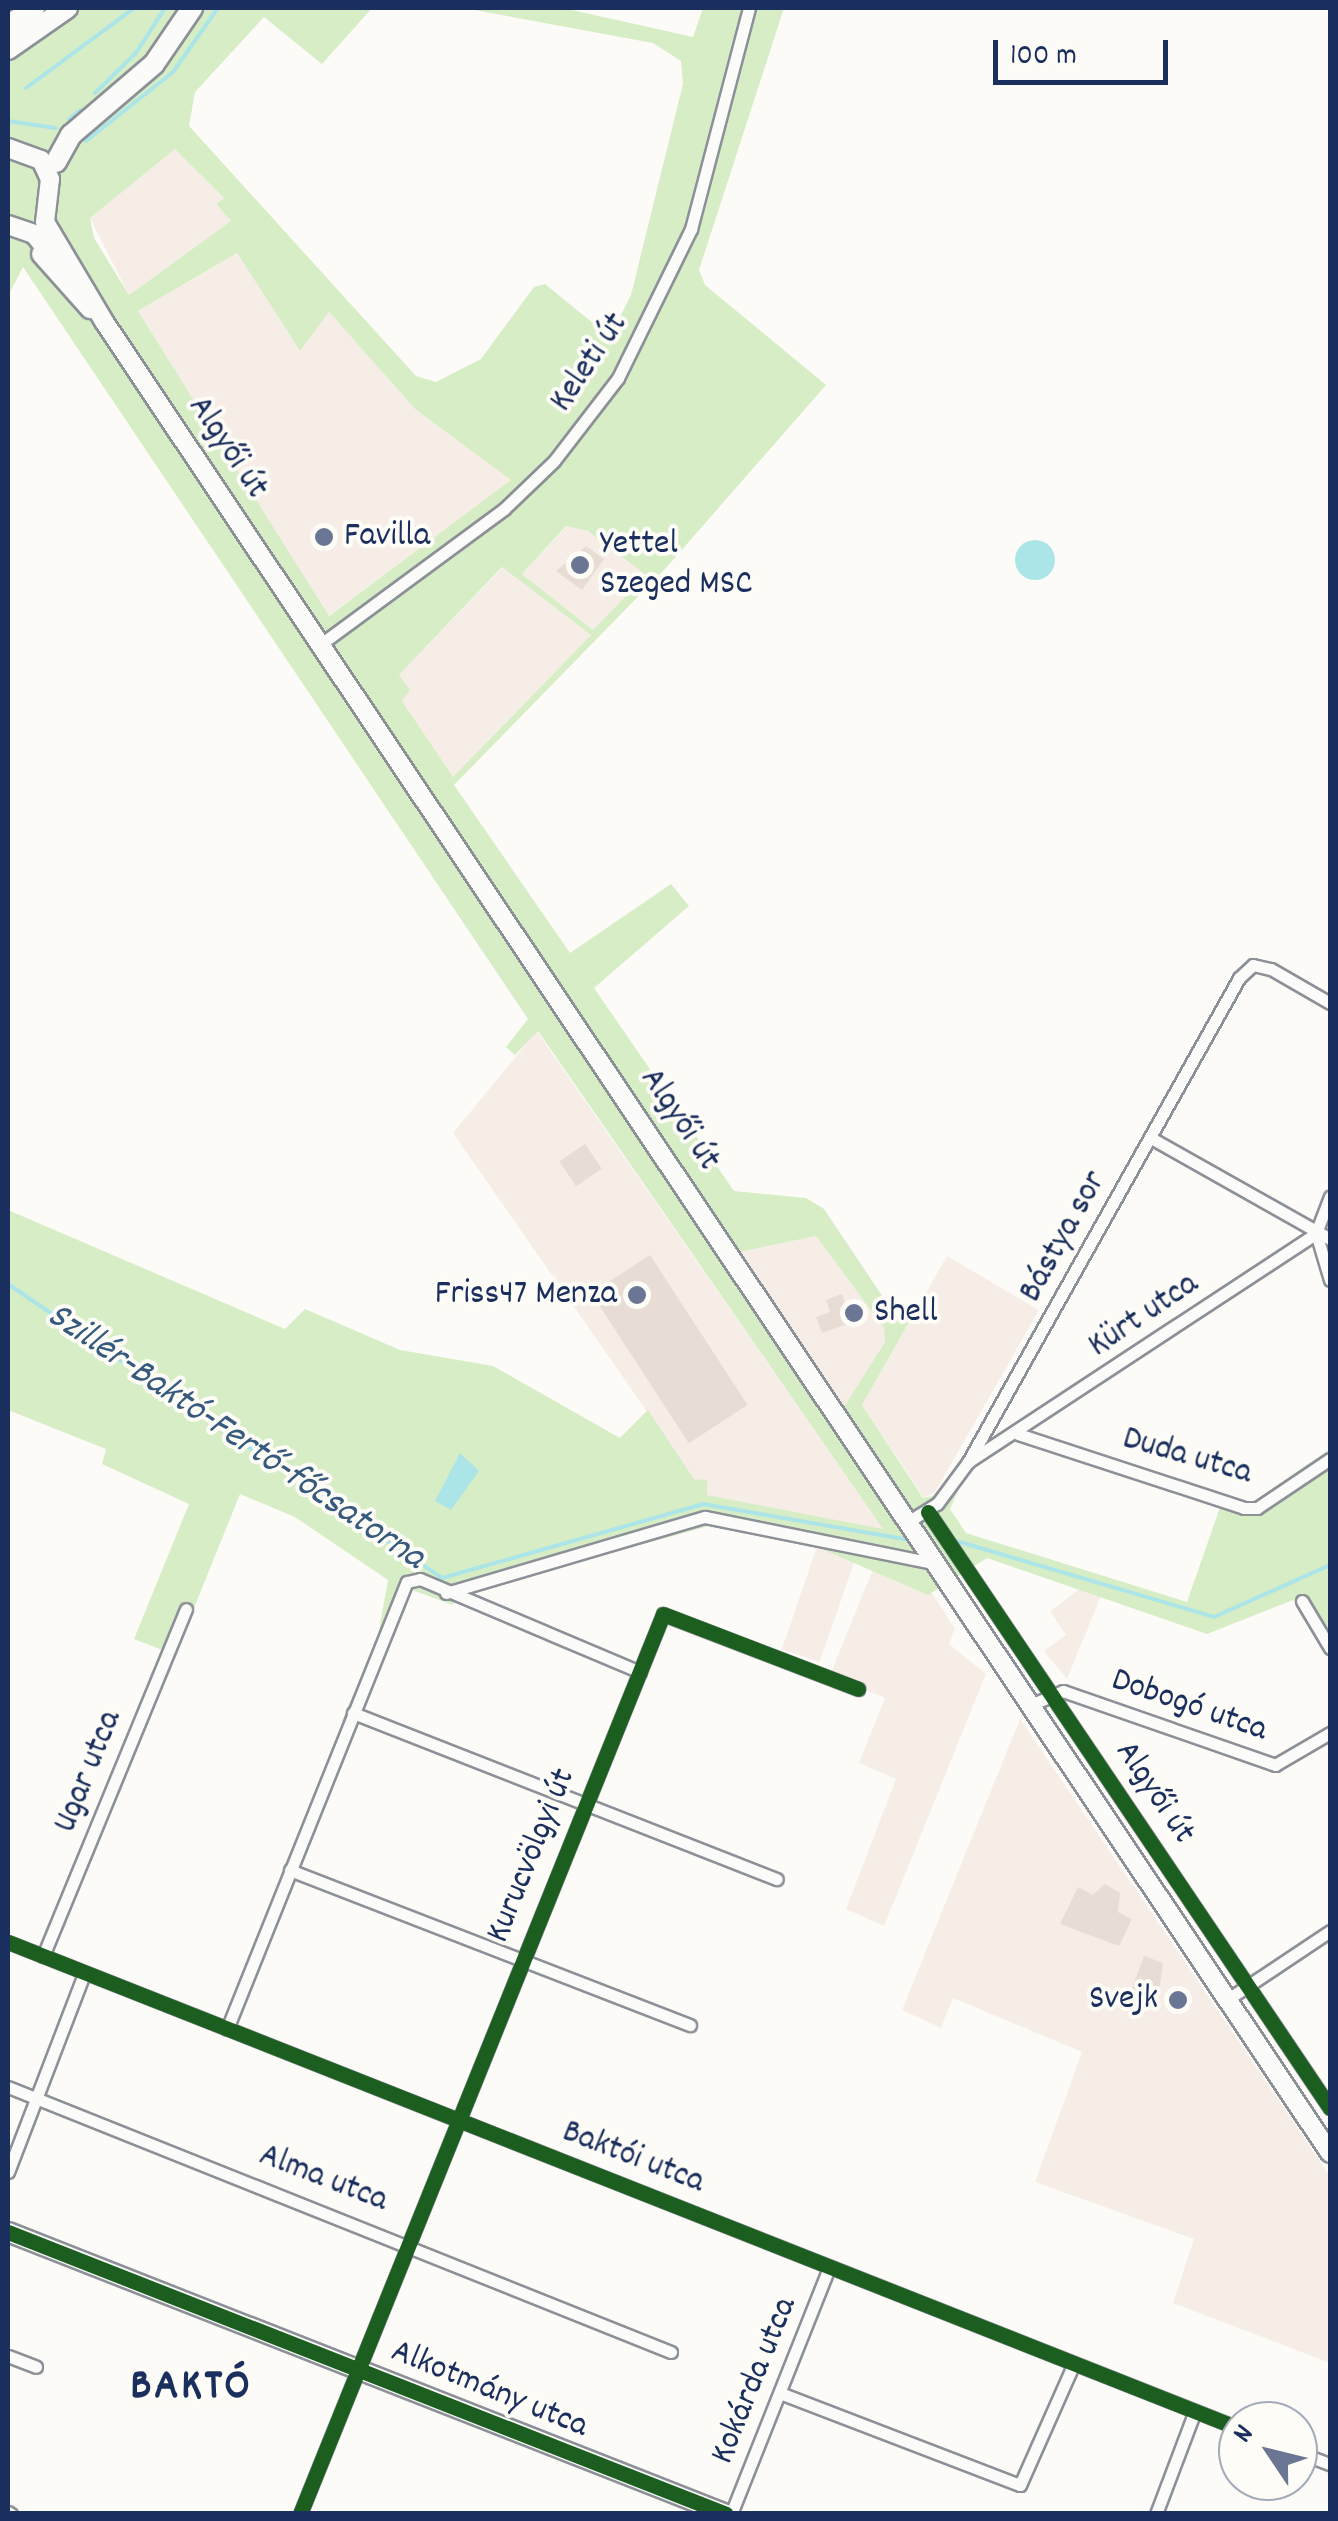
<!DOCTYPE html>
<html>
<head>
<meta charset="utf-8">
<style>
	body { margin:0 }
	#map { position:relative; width:1338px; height:2521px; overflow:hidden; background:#fcfbf8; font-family:Dekko,sans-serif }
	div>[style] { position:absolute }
	.built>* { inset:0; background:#f6eee6; transform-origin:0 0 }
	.green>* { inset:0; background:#d7edc6 }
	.water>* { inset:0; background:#ace5e7 }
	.round { border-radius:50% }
	.stream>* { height:4px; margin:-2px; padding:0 2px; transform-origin:2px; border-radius:2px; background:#ace5e7 }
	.building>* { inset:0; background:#e7ddd5; transform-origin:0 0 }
	.roads { filter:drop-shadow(2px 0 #8c9097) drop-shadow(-2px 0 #8c9097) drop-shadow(0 2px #8c9097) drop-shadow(0 -2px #8c9097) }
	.street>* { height:11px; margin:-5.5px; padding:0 5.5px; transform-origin:5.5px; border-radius:5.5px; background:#fbfbf9 }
	.secondary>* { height:18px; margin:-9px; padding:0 9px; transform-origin:9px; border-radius:9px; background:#fbfbf9 }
	.primary>* { height:18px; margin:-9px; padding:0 9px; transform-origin:9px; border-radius:9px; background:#fbfbf9 }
	.highway>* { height:20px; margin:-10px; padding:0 10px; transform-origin:10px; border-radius:10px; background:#fbfbf9 }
	.cycleway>* { height:15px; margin:-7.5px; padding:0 7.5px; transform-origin:7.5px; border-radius:7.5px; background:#1b5e20 }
	.dots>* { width:28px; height:28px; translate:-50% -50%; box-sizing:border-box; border:5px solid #fdfcf7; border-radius:50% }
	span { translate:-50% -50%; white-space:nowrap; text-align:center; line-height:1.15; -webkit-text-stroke:8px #fdfcf7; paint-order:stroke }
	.street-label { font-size:35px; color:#1b2f5e }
	.poi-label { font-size:35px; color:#1b2f5e }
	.left { translate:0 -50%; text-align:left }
	.right { translate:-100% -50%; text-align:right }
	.water-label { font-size:38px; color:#365a7e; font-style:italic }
	.district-label { font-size:45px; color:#1b2f5e; font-weight:700; letter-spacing:2.5px }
	.frame { position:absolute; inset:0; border:10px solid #1b2f5e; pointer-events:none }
	.north { position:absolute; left:1218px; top:2401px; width:100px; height:100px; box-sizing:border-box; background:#fdfcf7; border:2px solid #a3aaba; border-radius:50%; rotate:305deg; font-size:28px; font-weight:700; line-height:40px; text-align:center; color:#1b2f5e }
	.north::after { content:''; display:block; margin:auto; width:35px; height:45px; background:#6a7694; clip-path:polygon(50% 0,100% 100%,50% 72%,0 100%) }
	.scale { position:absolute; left:993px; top:40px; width:175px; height:45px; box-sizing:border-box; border:5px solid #1b2f5e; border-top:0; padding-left:12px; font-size:30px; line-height:35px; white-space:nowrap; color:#1b2f5e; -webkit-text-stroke:8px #fdfcf7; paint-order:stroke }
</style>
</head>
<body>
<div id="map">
	<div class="built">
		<div style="clip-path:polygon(175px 148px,224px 198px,216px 204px,231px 221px,129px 295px,90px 218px)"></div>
		<div style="clip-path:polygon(237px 253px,299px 350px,329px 312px,415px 409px,512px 480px,328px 616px,138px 311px)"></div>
		<div style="clip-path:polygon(567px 526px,588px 531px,646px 575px,593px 630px,522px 574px)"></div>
		<div style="clip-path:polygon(503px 567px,591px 635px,452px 778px,402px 700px,399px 675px)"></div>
		<div style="clip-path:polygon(537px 1031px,551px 1052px,884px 1530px,707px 1495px,707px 1480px,694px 1479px,453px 1133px)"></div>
		<div style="clip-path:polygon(816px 1236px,884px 1328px,885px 1342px,844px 1408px,740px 1252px)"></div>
		<div style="clip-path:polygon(947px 1256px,1039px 1310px,935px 1492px,924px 1498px,862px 1405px)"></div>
		<div style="left:817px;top:1547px;width:40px;height:108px;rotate:19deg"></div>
		<div style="clip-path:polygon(874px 1567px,930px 1590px,955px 1629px,949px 1644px,986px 1674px,884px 1926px,846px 1909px,896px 1779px,859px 1763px,885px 1698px,830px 1675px)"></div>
		<div style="clip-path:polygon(1081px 1588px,1101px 1596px,1067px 1679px,1044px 1651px,1066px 1635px,1050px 1611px)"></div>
		<div style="clip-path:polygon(1020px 1719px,1330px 2176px,1330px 2363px,1173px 2303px,1194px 2239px,1035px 2182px,1082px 2052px,953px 1998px,941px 2028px,902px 2010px)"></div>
	</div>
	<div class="green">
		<div style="clip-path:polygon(evenodd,8px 8px,372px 8px,322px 64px,264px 17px,195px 92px,189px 126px,416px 376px,436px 382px,481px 359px,534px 287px,545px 284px,610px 337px,631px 295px,683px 84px,681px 61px,653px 43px,464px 8px,563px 8px,693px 37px,703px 8px,784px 8px,699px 270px,705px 285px,826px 385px,665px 569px,454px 785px,570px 953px,671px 884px,689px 906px,594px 988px,734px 1191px,806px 1198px,824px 1209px,895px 1315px,912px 1317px,862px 1405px,923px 1498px,958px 1491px,950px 1509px,966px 1533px,1187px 1602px,1224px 1496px,1250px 1504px,1330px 1449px,1330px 1660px,1293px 1600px,1207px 1634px,987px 1558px,928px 1595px,817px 1547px,716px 1524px,457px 1596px,453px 1605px,412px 1590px,355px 1726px,342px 1721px,378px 1636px,388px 1580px,295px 1517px,240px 1494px,175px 1655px,134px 1639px,189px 1504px,102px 1464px,106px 1449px,8px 1410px,8px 1210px,285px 1329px,305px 1309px,400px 1350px,493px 1366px,620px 1438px,648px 1410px,694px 1479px,707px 1480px,707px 1495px,883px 1529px,538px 1031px,515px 1055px,506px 1047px,528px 1019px,23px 267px,8px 296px,8px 8px,175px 149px,224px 198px,216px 204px,231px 221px,129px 295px,94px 238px,90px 218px,175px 149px,8px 8px,237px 253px,300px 351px,329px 312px,415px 409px,511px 480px,329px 616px,138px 311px,237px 253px,8px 8px,566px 526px,588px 531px,646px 575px,593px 630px,522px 574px,566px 526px,8px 8px,502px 567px,591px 635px,453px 777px,402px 701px,410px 690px,399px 675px,502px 567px,8px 8px,816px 1236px,884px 1328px,885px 1342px,844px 1407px,740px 1252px,816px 1236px)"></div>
	</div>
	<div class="water">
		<div class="round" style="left:1015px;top:540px;width:40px;height:40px"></div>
		<div style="clip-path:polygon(460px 1453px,479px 1471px,451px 1510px,435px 1501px)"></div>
	</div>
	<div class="stream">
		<div style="left:26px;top:88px;width:134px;rotate:-36.5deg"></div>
		<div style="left:95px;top:93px;width:57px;rotate:-44.3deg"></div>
		<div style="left:136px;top:53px;width:54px;rotate:-57.2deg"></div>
		<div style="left:69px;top:119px;width:14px;rotate:-39deg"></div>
		<div style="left:8px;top:121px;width:48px;rotate:8.5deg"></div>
		<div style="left:86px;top:141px;width:111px;rotate:-38.4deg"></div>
		<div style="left:173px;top:72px;width:78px;rotate:-54.9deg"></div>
		<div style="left:8px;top:1284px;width:524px;rotate:34.11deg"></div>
		<div style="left:442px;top:1578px;width:271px;rotate:-15.8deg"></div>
		<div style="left:703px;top:1504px;width:214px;rotate:9.9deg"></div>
		<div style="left:953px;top:1540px;width:272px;rotate:16.4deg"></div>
		<div style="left:1214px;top:1617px;width:127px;rotate:-24.1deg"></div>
	</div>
	<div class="building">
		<div style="clip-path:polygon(586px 546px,604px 559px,582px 590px,556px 571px)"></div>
		<div style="left:585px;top:1144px;width:30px;height:31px;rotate:56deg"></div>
		<div style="left:650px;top:1255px;width:179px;height:70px;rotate:57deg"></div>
		<div style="clip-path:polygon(842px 1294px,846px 1306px,857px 1302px,862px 1319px,822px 1333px,816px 1317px,830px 1312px,826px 1300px)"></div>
		<div style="clip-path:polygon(1105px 1884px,1120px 1893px,1118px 1912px,1132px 1919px,1119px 1946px,1060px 1924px,1078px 1887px,1093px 1895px)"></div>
		<div style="clip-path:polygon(1144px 1956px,1163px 1963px,1158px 1998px,1150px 1995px,1146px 2006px,1128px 1999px)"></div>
	</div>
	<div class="roads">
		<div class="street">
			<div style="left:321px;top:644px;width:227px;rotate:-36.4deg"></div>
			<div style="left:504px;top:509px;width:69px;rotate:-43.8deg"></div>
			<div style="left:554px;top:461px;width:105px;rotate:-52.4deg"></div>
			<div style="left:618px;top:378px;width:166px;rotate:-63.9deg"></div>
			<div style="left:691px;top:229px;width:228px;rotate:-75.3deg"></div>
			<div style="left:1151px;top:1138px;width:206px;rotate:29.4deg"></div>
			<div style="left:1316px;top:1233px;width:49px;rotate:73.4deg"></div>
			<div style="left:1018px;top:1434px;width:238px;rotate:18.1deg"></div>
			<div style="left:1244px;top:1508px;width:13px"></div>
			<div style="left:1257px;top:1508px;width:88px;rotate:-33.9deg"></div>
			<div style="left:968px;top:1462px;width:417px;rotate:-33.3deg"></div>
			<div style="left:1316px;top:1233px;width:39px;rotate:-69deg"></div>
			<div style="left:928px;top:1512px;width:719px;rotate:56deg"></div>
			<div style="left:906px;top:1523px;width:36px;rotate:-32deg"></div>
			<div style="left:937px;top:1504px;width:52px;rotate:-53.6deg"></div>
			<div style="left:968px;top:1462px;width:555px;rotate:-60.75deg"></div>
			<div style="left:1239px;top:978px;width:19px;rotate:-43deg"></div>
			<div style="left:1253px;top:965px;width:18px;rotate:13deg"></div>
			<div style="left:1271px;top:969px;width:68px;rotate:30deg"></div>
			<div style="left:446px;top:1593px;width:270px;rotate:-16.4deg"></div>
			<div style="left:705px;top:1517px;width:233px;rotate:11.4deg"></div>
			<div style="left:1302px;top:1601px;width:55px;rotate:59.2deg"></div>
			<div style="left:1028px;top:1706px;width:38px;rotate:-23deg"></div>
			<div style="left:1063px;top:1691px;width:225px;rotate:19.2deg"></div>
			<div style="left:1275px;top:1765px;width:64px;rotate:-30.2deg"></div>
			<div style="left:353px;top:1713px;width:455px;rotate:21.4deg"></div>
			<div style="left:290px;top:1870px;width:429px;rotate:21.2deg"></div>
			<div style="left:8px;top:1942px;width:1323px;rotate:21.56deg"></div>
			<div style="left:43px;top:1956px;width:375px;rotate:-67.6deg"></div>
			<div style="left:1228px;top:1999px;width:123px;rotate:-33.7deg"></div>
			<div style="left:227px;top:2029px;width:482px;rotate:-68.1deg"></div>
			<div style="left:407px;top:1582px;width:13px;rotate:-13deg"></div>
			<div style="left:420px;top:1579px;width:239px;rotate:22.9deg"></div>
			<div style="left:8px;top:2087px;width:714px;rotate:21.79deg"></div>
			<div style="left:8px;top:2172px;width:212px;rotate:-69deg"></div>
			<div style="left:8px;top:2356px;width:30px;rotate:21deg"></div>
			<div style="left:780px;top:2393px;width:257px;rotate:21deg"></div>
			<div style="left:1020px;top:2485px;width:133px;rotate:-66.1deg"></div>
			<div style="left:1298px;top:2452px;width:34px;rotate:21deg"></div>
			<div style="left:8px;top:2512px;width:4px;rotate:34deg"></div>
			<div style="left:300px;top:2514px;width:970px;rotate:-68.03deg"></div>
			<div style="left:663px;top:1614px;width:209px;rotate:21deg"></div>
			<div style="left:731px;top:2514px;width:265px;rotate:-68.3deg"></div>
			<div style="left:1156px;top:2514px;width:110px;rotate:-69.3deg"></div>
		</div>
		<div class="secondary">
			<div style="left:8px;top:2232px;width:771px;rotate:21.44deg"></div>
		</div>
		<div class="primary">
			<div style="left:8px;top:148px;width:35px;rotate:20deg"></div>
			<div style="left:41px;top:160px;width:21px;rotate:65deg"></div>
			<div style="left:50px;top:179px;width:43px;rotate:96.6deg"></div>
			<div style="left:45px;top:222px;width:117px;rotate:59.3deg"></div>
			<div style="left:105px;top:323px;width:2202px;rotate:56.2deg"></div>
			<div style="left:8px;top:225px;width:28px;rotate:19deg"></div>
			<div style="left:34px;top:234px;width:33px;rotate:51deg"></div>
			<div style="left:41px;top:254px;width:74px;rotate:48.3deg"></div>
		</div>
		<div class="highway">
			<div style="left:8px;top:26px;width:32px;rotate:-35deg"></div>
			<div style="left:8px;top:49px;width:72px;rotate:-34.8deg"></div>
			<div style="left:56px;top:162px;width:31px;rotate:-61deg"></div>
			<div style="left:71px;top:135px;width:109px;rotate:-40.5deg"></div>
			<div style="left:154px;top:64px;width:68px;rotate:-55.8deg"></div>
		</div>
	</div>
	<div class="cycleway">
		<div style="left:928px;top:1512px;width:719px;rotate:56deg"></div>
		<div style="left:8px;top:1942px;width:1323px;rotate:21.56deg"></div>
		<div style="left:8px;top:2232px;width:771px;rotate:21.44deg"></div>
		<div style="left:300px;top:2514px;width:970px;rotate:-68.03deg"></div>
		<div style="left:663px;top:1614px;width:209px;rotate:21deg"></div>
	</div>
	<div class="dots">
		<div style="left:324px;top:537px;background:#6a7694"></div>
		<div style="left:580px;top:565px;background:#6a7694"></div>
		<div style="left:637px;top:1295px;background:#6a7694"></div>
		<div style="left:854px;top:1313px;background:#6a7694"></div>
		<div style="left:1178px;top:2000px;background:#6a7694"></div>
	</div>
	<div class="street-label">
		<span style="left:590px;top:363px;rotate:-56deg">Keleti út</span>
		<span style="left:227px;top:448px;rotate:56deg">Algyői út</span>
		<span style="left:679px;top:1120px;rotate:56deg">Algyői út</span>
		<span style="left:1064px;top:1237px;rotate:-61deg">Bástya sor</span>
		<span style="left:1144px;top:1316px;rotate:-34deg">Kürt utca</span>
		<span style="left:1187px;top:1457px;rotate:16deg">Duda utca</span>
		<span style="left:1189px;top:1706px;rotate:19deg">Dobogó utca</span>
		<span style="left:89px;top:1772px;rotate:-68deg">Ugar utca</span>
		<span style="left:1154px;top:1793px;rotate:56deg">Algyői út</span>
		<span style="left:532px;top:1856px;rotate:-68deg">Kurucvölgyi út</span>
		<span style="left:633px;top:2158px;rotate:21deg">Baktói utca</span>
		<span style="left:323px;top:2179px;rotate:21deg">Alma utca</span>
		<span style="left:755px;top:2381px;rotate:-68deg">Kokárda utca</span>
		<span style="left:489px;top:2390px;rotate:22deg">Alkotmány utca</span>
	</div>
	<div class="poi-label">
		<span class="left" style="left:344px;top:537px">Favilla</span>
		<span class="left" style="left:600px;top:565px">Yettel<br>Szeged MSC</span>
		<span class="right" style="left:617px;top:1295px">Friss47 Menza</span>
		<span class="left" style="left:874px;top:1313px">Shell</span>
		<span class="right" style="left:1158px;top:2000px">Svejk</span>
	</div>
	<div class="water-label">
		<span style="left:235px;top:1438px;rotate:34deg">Szillér-Baktó-Fertő-főcsatorna</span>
	</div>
	<div class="district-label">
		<span style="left:191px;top:2389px">BAKTÓ</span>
	</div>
	<div class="frame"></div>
	<div class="north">N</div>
	<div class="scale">100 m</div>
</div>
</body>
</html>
